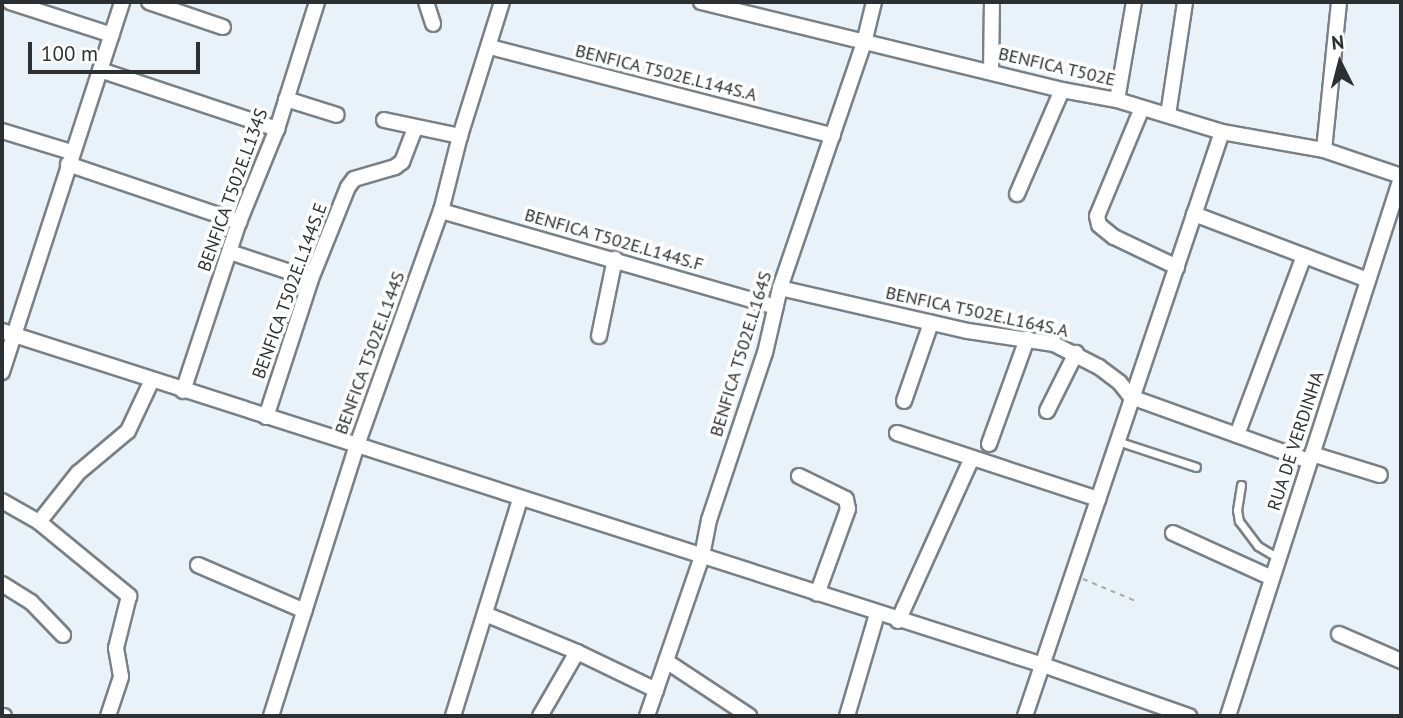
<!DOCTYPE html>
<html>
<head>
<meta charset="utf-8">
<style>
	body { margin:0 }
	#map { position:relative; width:1403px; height:718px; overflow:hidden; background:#eaf2f9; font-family:"PT Sans",sans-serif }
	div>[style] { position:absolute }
	.path>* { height:2px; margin-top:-1px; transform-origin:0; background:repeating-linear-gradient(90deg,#a5abb1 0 5px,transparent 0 10px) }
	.roads { filter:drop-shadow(2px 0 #798086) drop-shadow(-2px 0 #798086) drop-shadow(0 2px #798086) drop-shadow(0 -2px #798086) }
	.service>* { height:7px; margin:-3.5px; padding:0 3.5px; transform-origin:3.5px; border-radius:3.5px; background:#fff }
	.minor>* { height:14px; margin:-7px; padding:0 7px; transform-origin:7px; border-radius:7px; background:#fff }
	span { translate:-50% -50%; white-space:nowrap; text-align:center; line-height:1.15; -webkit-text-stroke:7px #fefefe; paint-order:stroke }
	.street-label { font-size:18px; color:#2d3033 }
	.frame { position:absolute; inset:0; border:4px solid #2d3033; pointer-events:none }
	.north { position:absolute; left:1305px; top:28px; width:70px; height:70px; -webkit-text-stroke:5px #fefefe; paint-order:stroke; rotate:354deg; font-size:19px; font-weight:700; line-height:28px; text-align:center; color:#2d3033 }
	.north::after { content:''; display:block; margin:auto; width:24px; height:32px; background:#2d3033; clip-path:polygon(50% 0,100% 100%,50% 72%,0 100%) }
	.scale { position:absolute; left:28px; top:42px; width:172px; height:32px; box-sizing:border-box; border:4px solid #2d3033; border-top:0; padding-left:9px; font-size:21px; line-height:24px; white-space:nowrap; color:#2d3033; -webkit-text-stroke:5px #fefefe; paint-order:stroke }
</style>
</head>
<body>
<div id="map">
	<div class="path">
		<div style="left:1083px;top:579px;width:60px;rotate:22.7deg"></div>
	</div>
	<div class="roads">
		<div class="service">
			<div style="left:1117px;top:441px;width:83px;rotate:18.2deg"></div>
			<div style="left:1241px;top:485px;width:25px;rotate:99deg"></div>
			<div style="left:1237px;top:510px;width:11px;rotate:80deg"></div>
			<div style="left:1239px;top:521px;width:31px;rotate:53deg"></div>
			<div style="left:1258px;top:546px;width:23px;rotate:31deg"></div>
		</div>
		<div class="minor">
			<div style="left:10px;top:2px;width:107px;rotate:17.9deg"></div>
			<div style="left:149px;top:2px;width:78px;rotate:18.7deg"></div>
			<div style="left:426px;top:2px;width:23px;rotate:72deg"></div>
			<div style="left:701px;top:2px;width:372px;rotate:13.7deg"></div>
			<div style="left:1062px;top:90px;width:56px;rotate:10.3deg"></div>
			<div style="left:1117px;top:100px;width:110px;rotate:16.9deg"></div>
			<div style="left:1222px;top:132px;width:104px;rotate:10deg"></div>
			<div style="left:1324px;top:150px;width:81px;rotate:18.7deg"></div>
			<div style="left:490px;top:47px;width:354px;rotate:14.5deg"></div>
			<div style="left:100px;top:70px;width:187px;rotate:18.4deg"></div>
			<div style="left:991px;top:72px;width:70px;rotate:-89.2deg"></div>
			<div style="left:286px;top:99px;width:53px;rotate:17.4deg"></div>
			<div style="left:1117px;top:100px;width:99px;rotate:-80.2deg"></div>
			<div style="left:1142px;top:108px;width:117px;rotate:112.6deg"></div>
			<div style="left:1097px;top:216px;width:9px;rotate:77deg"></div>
			<div style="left:1099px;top:225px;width:19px;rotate:39deg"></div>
			<div style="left:1114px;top:237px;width:70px;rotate:25.5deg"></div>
			<div style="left:1168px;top:115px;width:114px;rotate:-81.4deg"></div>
			<div style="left:384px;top:120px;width:78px;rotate:11.9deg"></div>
			<div style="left:2px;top:131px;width:72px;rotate:16.9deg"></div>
			<div style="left:1324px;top:150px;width:149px;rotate:-84.2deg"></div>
			<div style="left:68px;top:164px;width:181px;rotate:18.7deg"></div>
			<div style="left:1017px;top:194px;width:113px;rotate:-66.6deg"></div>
			<div style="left:441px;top:211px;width:348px;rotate:16deg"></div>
			<div style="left:1194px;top:214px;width:186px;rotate:20.8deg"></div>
			<div style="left:230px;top:252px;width:85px;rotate:18.4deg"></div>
			<div style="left:780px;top:288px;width:193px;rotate:12.9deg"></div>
			<div style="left:968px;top:331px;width:87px;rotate:8.6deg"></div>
			<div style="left:1054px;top:344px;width:51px;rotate:27.1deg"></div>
			<div style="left:1099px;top:367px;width:26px;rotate:37deg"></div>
			<div style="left:1120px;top:383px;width:18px;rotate:52deg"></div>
			<div style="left:1131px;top:397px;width:189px;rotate:19.8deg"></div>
			<div style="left:2px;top:331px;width:1093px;rotate:17.79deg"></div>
			<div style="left:1043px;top:665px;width:155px;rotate:19.3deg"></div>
			<div style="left:599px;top:336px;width:79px;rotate:-78.3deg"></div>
			<div style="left:2px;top:372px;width:389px;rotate:-72deg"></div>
			<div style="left:183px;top:391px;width:178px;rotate:-71.7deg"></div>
			<div style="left:239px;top:222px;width:100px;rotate:-67.8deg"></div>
			<div style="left:277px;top:129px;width:133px;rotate:-72.5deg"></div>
			<div style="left:904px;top:401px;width:83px;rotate:-70.9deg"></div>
			<div style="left:1047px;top:411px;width:65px;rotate:-63.4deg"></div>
			<div style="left:266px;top:417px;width:145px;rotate:-71.9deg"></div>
			<div style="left:311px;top:279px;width:99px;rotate:-68.1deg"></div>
			<div style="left:348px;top:187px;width:10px;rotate:-53deg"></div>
			<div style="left:354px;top:179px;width:43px;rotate:-16.3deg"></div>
			<div style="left:395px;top:167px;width:9px;rotate:-36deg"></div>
			<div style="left:402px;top:162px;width:36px;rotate:-69deg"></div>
			<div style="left:897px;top:433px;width:212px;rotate:18.2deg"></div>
			<div style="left:1237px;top:435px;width:191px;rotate:-69.5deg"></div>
			<div style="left:989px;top:444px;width:112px;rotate:-70.1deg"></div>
			<div style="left:1312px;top:454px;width:71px;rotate:17.2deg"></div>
			<div style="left:799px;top:476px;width:52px;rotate:26.1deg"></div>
			<div style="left:846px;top:499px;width:10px;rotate:79deg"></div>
			<div style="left:848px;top:509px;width:90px;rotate:110deg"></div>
			<div style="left:2px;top:501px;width:43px;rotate:29.6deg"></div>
			<div style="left:39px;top:522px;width:117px;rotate:39.4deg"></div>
			<div style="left:129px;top:596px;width:54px;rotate:104deg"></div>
			<div style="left:116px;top:648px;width:29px;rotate:80deg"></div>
			<div style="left:121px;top:677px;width:41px;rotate:108.4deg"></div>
			<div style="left:39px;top:522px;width:63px;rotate:-51.5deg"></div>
			<div style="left:78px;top:473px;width:65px;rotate:-40deg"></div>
			<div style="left:128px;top:431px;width:56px;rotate:-64.8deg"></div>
			<div style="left:1173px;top:533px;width:109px;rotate:24.4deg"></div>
			<div style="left:198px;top:565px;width:116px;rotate:23.3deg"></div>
			<div style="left:2px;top:584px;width:34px;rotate:32deg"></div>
			<div style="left:31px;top:602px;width:46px;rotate:45.9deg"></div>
			<div style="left:485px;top:614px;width:100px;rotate:22.4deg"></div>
			<div style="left:577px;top:652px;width:74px;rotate:120deg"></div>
			<div style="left:898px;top:621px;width:179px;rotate:-65.6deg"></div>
			<div style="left:1339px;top:634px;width:68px;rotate:23.5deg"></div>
			<div style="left:577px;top:652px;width:88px;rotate:25.7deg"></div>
			<div style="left:666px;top:661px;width:100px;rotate:33.5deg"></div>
			<div style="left:2px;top:716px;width:2px"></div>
			<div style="left:271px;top:716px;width:284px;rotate:-72.4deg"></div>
			<div style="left:357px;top:445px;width:249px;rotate:-70.3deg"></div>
			<div style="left:441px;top:211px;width:77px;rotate:-75.8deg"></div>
			<div style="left:460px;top:136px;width:140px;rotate:-72.6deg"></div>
			<div style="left:453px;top:716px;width:226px;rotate:-72.8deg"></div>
			<div style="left:647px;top:716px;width:169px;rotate:-71deg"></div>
			<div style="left:702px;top:556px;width:37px;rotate:-79deg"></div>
			<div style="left:709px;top:520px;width:176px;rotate:-71.5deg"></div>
			<div style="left:765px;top:353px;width:67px;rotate:-77deg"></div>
			<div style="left:780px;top:288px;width:259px;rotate:-71.1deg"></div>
			<div style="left:864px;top:43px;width:42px;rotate:-76.3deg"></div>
			<div style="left:847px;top:716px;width:106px;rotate:-73.6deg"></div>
			<div style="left:1025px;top:716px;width:616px;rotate:-71.36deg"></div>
			<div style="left:1228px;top:716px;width:565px;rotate:-72.17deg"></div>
		</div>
	</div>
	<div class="street-label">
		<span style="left:1057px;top:67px;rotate:13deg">BENFICA T502E</span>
		<span style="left:666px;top:73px;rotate:14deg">BENFICA T502E.L144S.A</span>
		<span style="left:233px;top:190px;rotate:-70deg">BENFICA T502E.L134S</span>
		<span style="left:614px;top:240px;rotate:16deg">BENFICA T502E.L144S.F</span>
		<span style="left:290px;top:291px;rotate:-70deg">BENFICA T502E.L144S.E</span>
		<span style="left:977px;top:312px;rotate:12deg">BENFICA T502E.L164S.A</span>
		<span style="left:370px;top:353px;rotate:-70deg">BENFICA T502E.L144S</span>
		<span style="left:741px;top:354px;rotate:-73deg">BENFICA T502E.L164S</span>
		<span style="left:1296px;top:441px;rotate:-72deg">RUA DE VERDINHA</span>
	</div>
	<div class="frame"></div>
	<div class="north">N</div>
	<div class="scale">100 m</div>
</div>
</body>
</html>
